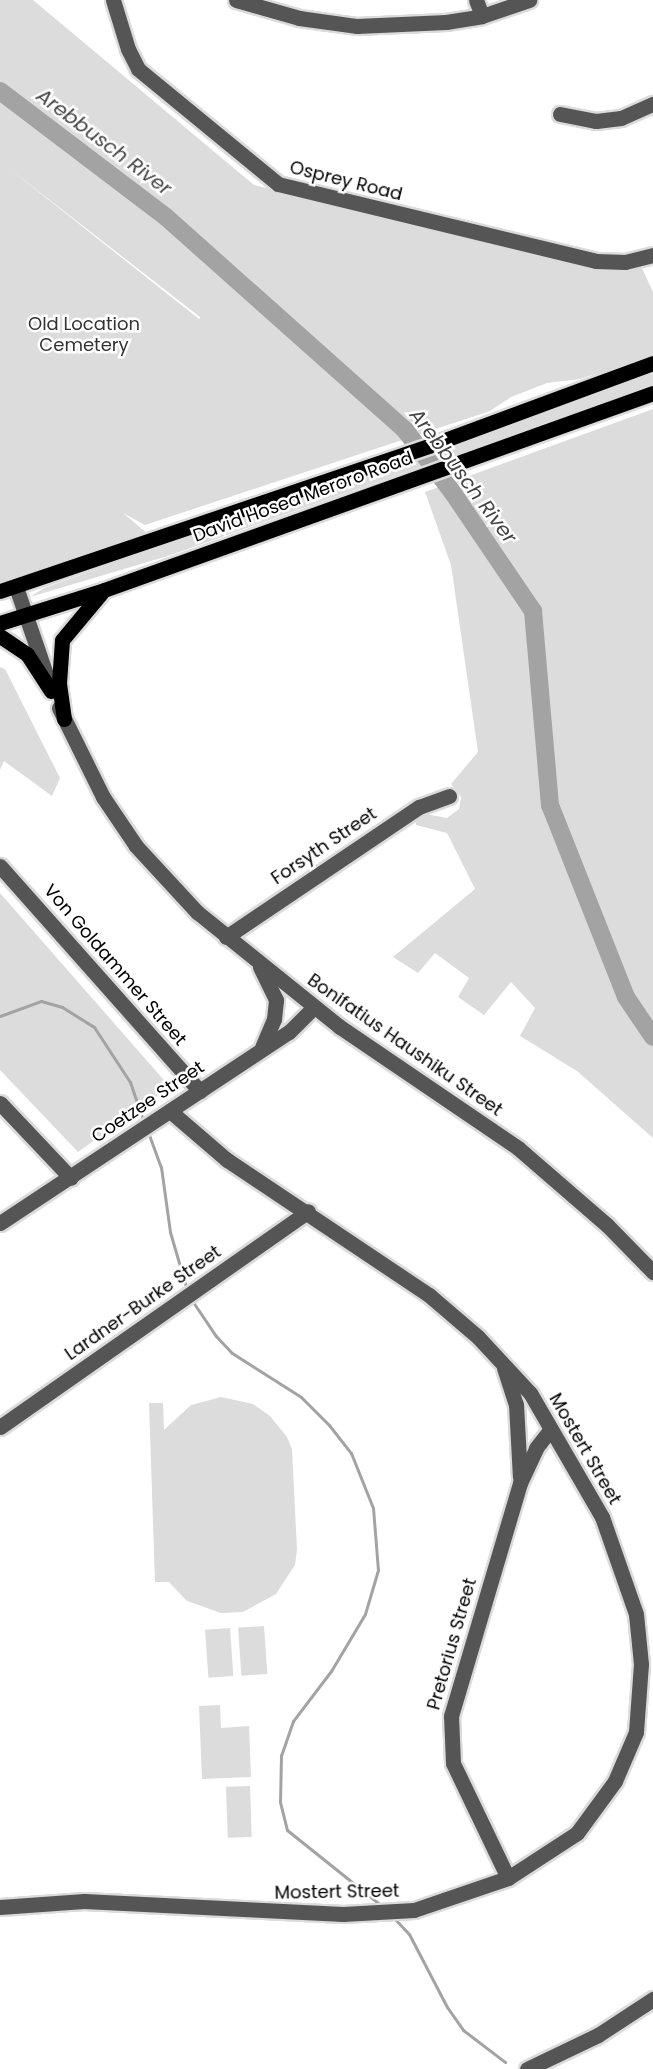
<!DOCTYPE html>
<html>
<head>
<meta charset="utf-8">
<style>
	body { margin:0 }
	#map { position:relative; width:653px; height:2069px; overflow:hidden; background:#fff; font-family:Poppins,sans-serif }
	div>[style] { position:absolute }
	.green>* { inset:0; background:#dcdcdc; transform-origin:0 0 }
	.stream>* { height:3px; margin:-1.5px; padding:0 1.5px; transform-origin:1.5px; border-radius:1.5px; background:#a3a3a3 }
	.river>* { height:18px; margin:-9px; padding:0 9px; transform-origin:9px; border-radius:9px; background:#a3a3a3 }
	.roads { filter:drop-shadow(2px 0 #dbdbdb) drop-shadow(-2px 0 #dbdbdb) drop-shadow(0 2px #dbdbdb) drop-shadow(0 -2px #dbdbdb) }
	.minor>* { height:15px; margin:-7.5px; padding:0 7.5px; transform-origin:7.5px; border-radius:7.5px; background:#555 }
	.major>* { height:15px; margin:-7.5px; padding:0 7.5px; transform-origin:7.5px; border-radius:7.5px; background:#000 }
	span { translate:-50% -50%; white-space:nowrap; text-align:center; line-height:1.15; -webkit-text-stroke:5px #fff; paint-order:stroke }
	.street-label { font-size:18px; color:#000 }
	.park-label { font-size:18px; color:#333 }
	.water-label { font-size:20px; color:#444; font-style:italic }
</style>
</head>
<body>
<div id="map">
	<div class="green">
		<div style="clip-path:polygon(evenodd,0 0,33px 0,254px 185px,589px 266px,606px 269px,641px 266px,653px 292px,653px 356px,580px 379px,547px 383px,511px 397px,490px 411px,145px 525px,123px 513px,154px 539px,0 591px,0 0,6px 166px,200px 317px,200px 318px,199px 319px,6px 166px)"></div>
		<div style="clip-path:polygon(653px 373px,653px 384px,563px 416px,171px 555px,30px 597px,44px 588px)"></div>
		<div style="clip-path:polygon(653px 409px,653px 1138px,577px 1071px,520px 1036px,535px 1008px,511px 982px,484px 1015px,458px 997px,469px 978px,435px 953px,418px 973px,393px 957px,475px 889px,447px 833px,416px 825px,415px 817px,420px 813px,447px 818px,459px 809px,461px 797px,451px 784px,478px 752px,451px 565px,425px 492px)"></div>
		<div style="clip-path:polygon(0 667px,5px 669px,60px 778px,52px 796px,4px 761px,0 770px)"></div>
		<div style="clip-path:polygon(0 893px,170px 1087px,78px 1152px,0 1070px)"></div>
		<div style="clip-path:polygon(221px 1397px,253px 1404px,270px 1416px,287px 1437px,292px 1449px,297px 1550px,295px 1565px,276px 1594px,243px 1612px,221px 1613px,187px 1601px,169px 1582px,155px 1582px,149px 1403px,163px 1403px,164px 1430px,191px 1405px)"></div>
		<div style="left:264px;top:1626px;width:48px;height:26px;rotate:86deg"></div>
		<div style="left:230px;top:1628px;width:48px;height:25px;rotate:86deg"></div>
		<div style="clip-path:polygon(220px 1705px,221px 1728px,249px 1726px,251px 1777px,202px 1779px,199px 1706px)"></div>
		<div style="left:250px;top:1786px;width:51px;height:24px;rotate:88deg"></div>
	</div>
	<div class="stream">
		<div style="left:0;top:1016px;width:44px;rotate:-20.1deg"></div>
		<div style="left:41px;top:1001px;width:22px;rotate:16deg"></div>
		<div style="left:62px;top:1007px;width:38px;rotate:32deg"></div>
		<div style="left:94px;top:1027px;width:66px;rotate:56.8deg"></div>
		<div style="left:130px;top:1082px;width:43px;rotate:71.1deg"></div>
		<div style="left:148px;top:1132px;width:37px;rotate:70deg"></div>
		<div style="left:161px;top:1167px;width:66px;rotate:82.1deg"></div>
		<div style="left:170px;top:1232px;width:60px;rotate:73.7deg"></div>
		<div style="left:191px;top:1299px;width:45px;rotate:56deg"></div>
		<div style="left:216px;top:1336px;width:23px;rotate:47deg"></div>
		<div style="left:232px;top:1353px;width:82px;rotate:32.5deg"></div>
		<div style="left:301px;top:1397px;width:40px;rotate:45deg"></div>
		<div style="left:329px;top:1425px;width:36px;rotate:52deg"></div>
		<div style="left:351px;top:1453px;width:59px;rotate:68.2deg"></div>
		<div style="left:373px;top:1508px;width:62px;rotate:85.4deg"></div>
		<div style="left:378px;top:1570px;width:46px;rotate:106.5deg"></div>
		<div style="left:365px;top:1614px;width:66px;rotate:120.8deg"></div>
		<div style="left:331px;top:1671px;width:63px;rotate:127.2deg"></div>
		<div style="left:293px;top:1721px;width:36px;rotate:109deg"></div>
		<div style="left:281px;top:1755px;width:47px;rotate:91.2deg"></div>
		<div style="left:280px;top:1802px;width:29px;rotate:76deg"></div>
		<div style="left:287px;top:1830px;width:122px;rotate:38.7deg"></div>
		<div style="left:393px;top:1917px;width:23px;rotate:47deg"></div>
		<div style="left:409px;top:1934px;width:82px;rotate:62.5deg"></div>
		<div style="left:447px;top:2007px;width:28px;rotate:55deg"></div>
		<div style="left:463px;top:2030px;width:53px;rotate:37.3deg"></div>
	</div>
	<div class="river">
		<div style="left:0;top:91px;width:208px;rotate:37.2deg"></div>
		<div style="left:166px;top:217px;width:320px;rotate:41.7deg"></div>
		<div style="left:405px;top:430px;width:79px;rotate:52.7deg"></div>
		<div style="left:453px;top:493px;width:143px;rotate:55.9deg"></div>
		<div style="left:533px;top:611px;width:195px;rotate:85deg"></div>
		<div style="left:550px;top:805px;width:206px;rotate:68.4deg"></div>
		<div style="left:626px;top:997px;width:48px;rotate:56deg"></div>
	</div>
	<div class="roads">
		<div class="minor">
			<div style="left:113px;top:0;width:51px;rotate:73deg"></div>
			<div style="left:128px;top:49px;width:22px;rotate:63deg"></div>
			<div style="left:138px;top:69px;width:181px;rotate:39.4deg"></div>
			<div style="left:278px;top:184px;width:327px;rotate:13.6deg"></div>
			<div style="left:596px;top:261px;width:29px;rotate:2deg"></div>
			<div style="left:625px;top:262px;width:29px;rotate:-14deg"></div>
			<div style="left:236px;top:0;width:66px;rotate:15.9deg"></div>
			<div style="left:299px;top:18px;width:59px;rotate:7.9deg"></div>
			<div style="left:357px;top:26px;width:89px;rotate:-2.6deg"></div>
			<div style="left:446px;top:22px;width:36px;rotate:-9deg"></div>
			<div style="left:482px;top:16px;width:50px;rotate:-18.8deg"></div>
			<div style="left:476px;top:0;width:17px;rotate:69deg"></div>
			<div style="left:560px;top:114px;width:37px;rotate:11deg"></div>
			<div style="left:596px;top:121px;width:25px;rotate:-7deg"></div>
			<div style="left:621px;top:118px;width:35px;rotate:-24deg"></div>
			<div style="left:16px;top:587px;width:98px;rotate:71deg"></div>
			<div style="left:59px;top:708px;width:99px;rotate:63.7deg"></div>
			<div style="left:103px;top:797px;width:59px;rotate:56deg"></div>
			<div style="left:136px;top:846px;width:90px;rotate:47.3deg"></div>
			<div style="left:197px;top:912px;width:184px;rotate:38.8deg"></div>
			<div style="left:340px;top:1027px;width:215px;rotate:34.2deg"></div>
			<div style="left:518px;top:1148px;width:118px;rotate:40.9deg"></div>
			<div style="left:607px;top:1225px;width:66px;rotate:45.6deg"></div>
			<div style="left:0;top:866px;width:301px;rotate:48.4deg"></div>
			<div style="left:226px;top:937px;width:233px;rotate:-34deg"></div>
			<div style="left:419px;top:807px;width:32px;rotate:-20deg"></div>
			<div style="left:260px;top:967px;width:37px;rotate:64deg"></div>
			<div style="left:276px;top:1000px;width:19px;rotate:96deg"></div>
			<div style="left:274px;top:1019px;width:30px;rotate:113deg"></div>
			<div style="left:0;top:1103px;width:103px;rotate:46.6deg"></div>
			<div style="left:0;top:1223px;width:346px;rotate:-33.5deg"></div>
			<div style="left:289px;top:1032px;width:35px;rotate:-45deg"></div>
			<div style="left:504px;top:1368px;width:38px;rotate:72deg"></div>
			<div style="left:516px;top:1404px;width:73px;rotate:86.9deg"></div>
			<div style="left:0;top:1427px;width:376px;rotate:-35deg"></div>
			<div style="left:508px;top:1878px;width:127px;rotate:-115.6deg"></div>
			<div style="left:453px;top:1763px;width:47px;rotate:-92.4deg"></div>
			<div style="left:451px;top:1716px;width:243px;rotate:-73.5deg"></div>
			<div style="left:520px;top:1483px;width:38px;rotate:-65deg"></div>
			<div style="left:536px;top:1448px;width:24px;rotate:-52deg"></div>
			<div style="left:0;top:1907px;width:84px;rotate:-4.1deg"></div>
			<div style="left:84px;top:1901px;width:259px;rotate:2.9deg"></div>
			<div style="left:343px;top:1914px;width:71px;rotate:-3.2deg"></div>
			<div style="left:414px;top:1910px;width:99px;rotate:-18.8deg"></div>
			<div style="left:508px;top:1878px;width:82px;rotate:-33.1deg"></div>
			<div style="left:577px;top:1833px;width:64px;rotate:-53.8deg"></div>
			<div style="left:615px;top:1781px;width:53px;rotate:-66.8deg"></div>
			<div style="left:636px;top:1732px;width:68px;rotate:-85.8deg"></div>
			<div style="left:641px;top:1664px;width:50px;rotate:-95.7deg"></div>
			<div style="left:636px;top:1614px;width:103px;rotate:-109.3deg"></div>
			<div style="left:602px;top:1517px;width:143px;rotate:-120.1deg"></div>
			<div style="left:530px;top:1393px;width:76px;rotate:-132.9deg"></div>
			<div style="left:478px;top:1337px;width:65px;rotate:-139.4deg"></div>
			<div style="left:429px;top:1295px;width:243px;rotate:-146.2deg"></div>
			<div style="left:227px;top:1160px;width:75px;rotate:-139.3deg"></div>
			<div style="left:527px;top:2069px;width:79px;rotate:-25.6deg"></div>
			<div style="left:598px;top:2035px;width:66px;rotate:-33.2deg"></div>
		</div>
		<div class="major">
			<div style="left:0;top:591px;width:467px;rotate:-18.7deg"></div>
			<div style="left:442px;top:441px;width:225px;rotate:-20.3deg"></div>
			<div style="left:0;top:623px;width:109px;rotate:-17.6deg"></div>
			<div style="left:104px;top:590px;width:583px;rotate:-19.74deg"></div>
			<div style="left:0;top:636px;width:32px;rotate:34deg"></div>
			<div style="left:27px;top:654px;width:44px;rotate:57deg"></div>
			<div style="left:64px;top:719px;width:36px;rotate:-98deg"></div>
			<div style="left:59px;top:683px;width:43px;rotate:-86deg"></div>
			<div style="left:62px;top:640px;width:62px;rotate:-50.2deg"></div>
		</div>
	</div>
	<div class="street-label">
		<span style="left:346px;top:181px;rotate:14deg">Osprey Road</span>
		<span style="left:303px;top:497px;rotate:-20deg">David Hosea Meroro Road</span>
		<span style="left:324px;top:846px;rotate:-34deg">Forsyth Street</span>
		<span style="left:115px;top:965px;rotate:49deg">Von Goldammer Street</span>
		<span style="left:405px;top:1045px;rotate:35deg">Bonifatius Haushiku Street</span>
		<span style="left:148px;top:1102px;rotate:-34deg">Coetzee Street</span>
		<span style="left:143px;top:1303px;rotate:-35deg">Lardner-Burke Street</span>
		<span style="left:585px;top:1449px;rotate:60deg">Mostert Street</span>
		<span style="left:452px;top:1644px;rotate:-74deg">Pretorius Street</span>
		<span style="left:337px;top:1892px;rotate:-1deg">Mostert Street</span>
	</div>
	<div class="park-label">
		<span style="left:84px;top:335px">Old Location<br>Cemetery</span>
	</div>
	<div class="water-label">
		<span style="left:104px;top:142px;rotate:37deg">Arebbusch River</span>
		<span style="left:463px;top:476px;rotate:53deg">Arebbusch River</span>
	</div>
</div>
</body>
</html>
